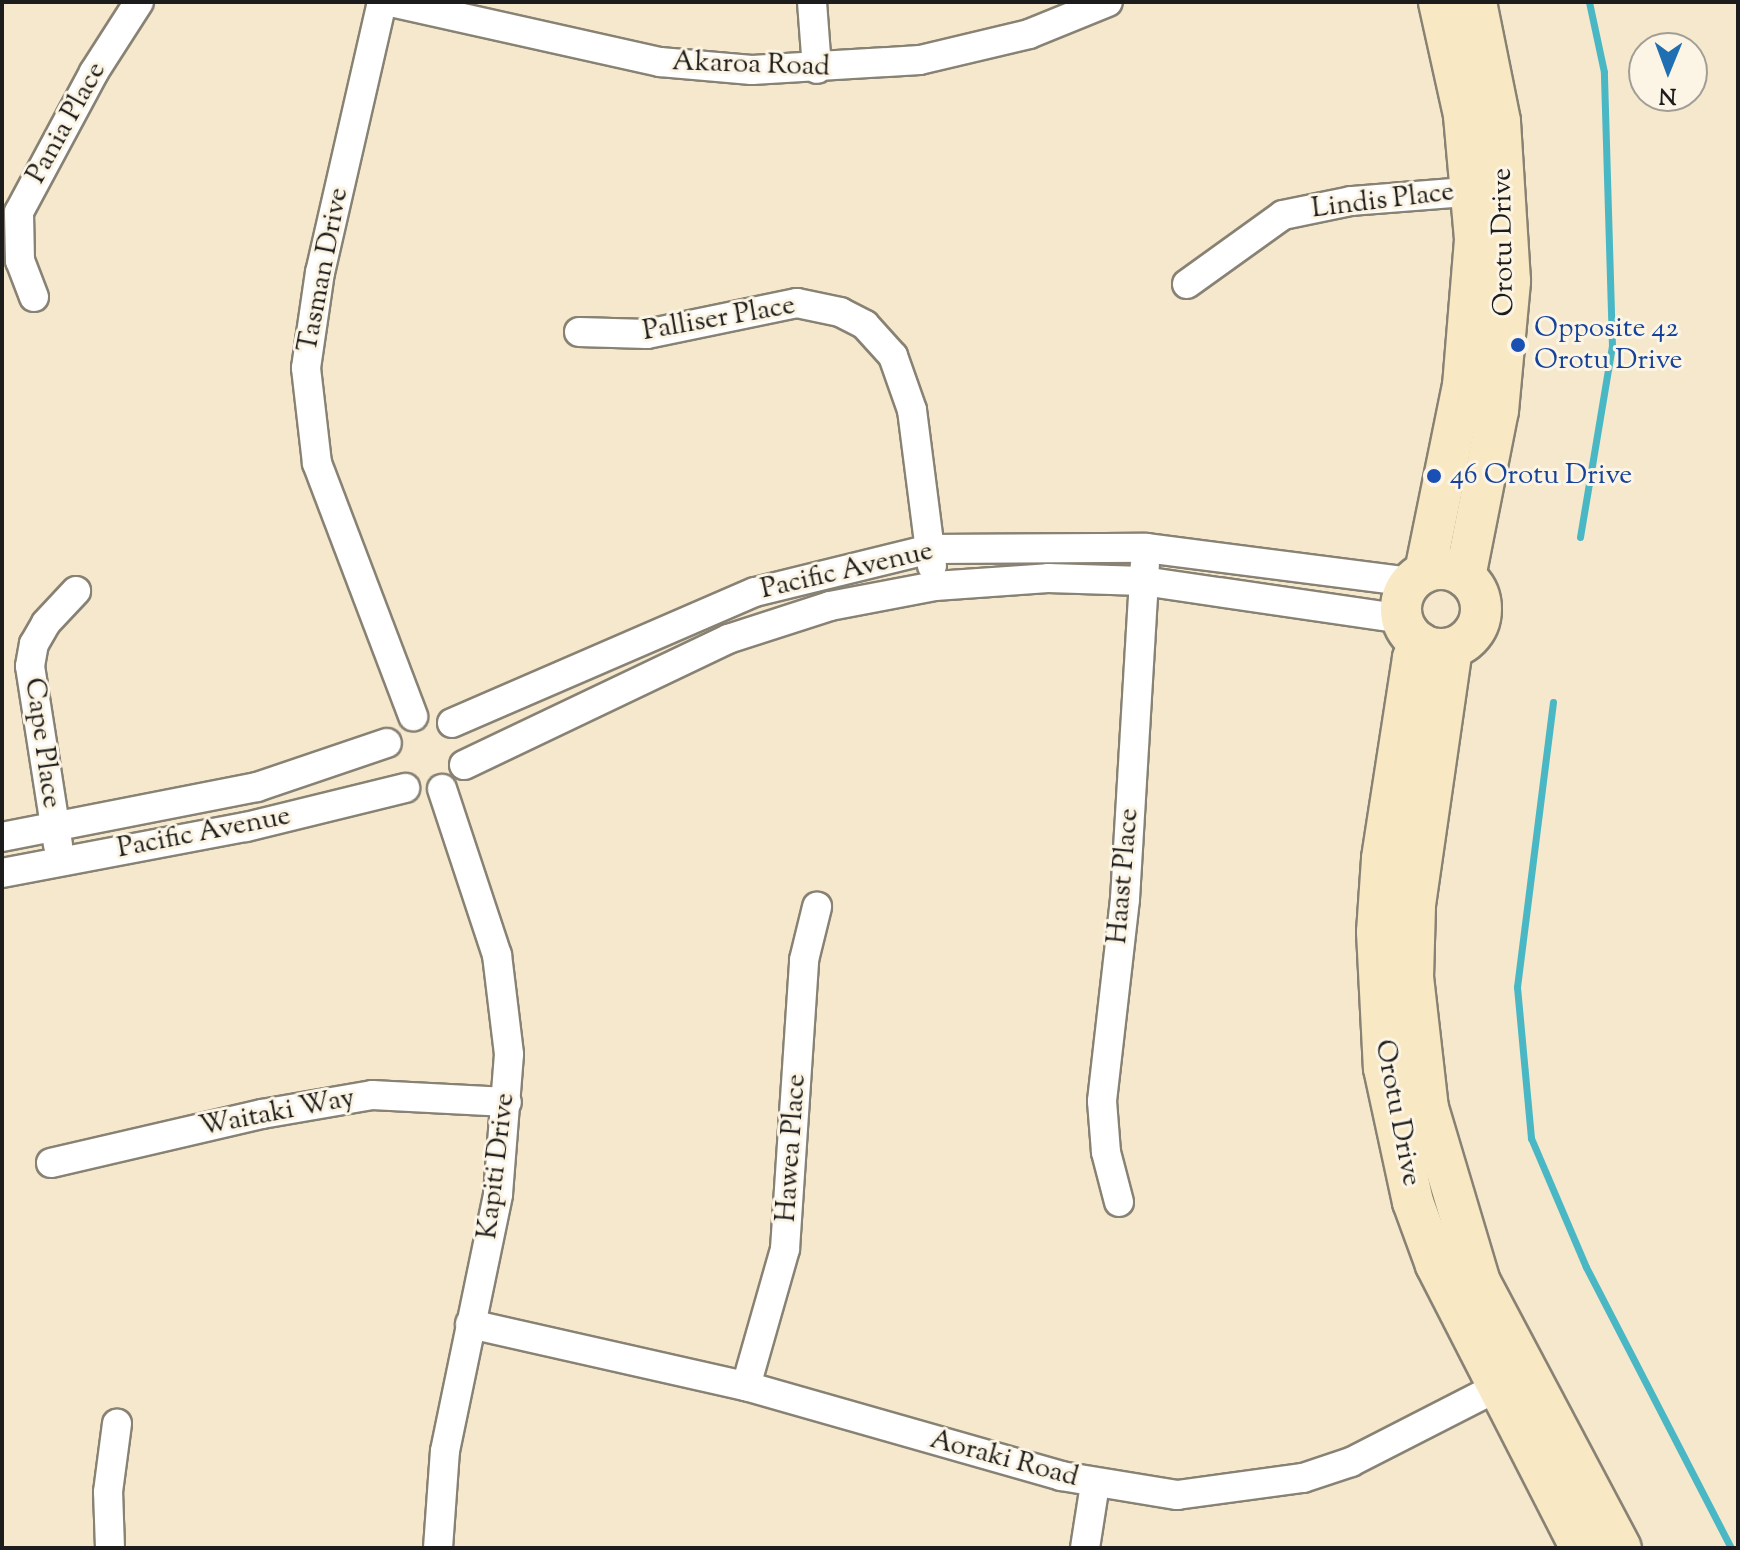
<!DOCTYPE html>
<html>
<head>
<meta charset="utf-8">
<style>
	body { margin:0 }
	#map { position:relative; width:1740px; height:1550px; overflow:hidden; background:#f5e8cd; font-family:"Sorts Mill Goudy",serif }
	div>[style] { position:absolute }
	.stream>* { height:7px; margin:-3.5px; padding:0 3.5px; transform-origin:3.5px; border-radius:3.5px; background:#4ab7c5 }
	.roads { filter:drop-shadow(2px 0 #888274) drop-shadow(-2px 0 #888274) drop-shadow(0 2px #888274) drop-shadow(0 -2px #888274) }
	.street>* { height:28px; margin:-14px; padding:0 14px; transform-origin:14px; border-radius:14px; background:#fff }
	.secondary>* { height:40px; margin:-20px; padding:0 20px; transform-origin:20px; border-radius:20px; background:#f8e8c3 }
	.secondary>.ring { margin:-20px; padding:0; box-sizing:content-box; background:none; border:40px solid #f8e8c3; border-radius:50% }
	.dots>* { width:22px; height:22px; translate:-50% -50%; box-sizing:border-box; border:4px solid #fcf5e5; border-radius:50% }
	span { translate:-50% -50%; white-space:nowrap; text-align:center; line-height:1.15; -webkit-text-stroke:6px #fcf5e5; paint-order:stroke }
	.street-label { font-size:28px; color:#1c1c1c }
	.transit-label { font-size:28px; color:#164399 }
	.left { translate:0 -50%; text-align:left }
	.frame { position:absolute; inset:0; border:4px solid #1c1c1c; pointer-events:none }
	.north { position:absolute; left:1628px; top:32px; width:80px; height:80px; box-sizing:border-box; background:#fcf5e5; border:2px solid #a29e95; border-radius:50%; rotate:181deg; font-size:22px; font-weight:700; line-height:32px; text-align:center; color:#1c1c1c }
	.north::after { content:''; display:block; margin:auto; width:28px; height:36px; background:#1f6fb2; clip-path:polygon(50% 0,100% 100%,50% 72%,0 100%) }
</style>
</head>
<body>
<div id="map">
	<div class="stream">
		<div style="left:1580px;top:537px;width:194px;rotate:-80.5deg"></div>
		<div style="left:1612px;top:346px;width:274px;rotate:-91.7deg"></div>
		<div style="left:1604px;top:72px;width:72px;rotate:-102.1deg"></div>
		<div style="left:1553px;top:702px;width:287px;rotate:97.2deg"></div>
		<div style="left:1517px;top:987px;width:152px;rotate:84.7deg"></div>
		<div style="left:1531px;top:1138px;width:140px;rotate:66.9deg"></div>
		<div style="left:1586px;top:1267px;width:316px;rotate:62.7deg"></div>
	</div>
	<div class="roads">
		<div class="street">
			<div style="left:382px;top:2px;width:277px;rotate:102.9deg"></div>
			<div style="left:320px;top:272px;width:97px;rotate:98.3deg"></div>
			<div style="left:306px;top:368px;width:96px;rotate:83.4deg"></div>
			<div style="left:317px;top:463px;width:271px;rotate:69.2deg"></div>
			<div style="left:391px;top:2px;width:276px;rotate:12.6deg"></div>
			<div style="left:660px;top:62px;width:92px;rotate:5deg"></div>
			<div style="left:752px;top:70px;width:168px;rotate:-3.4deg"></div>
			<div style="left:920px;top:60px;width:112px;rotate:-13.4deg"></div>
			<div style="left:1029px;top:34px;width:85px;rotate:-22.1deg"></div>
			<div style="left:812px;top:2px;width:67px;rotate:85.7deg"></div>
			<div style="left:1187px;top:284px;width:118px;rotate:-35.7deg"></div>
			<div style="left:1283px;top:215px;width:69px;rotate:-11.6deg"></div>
			<div style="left:1351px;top:201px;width:139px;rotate:-4.5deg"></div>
			<div style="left:34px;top:297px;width:39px;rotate:-111deg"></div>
			<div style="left:20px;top:261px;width:49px;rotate:-91.2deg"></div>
			<div style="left:19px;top:212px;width:159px;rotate:-61.8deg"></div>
			<div style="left:94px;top:72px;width:83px;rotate:-57.3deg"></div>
			<div style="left:579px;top:332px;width:68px;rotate:1.7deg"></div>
			<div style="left:647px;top:334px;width:153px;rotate:-11.7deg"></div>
			<div style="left:797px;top:303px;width:44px;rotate:11.8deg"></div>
			<div style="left:840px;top:312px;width:28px;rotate:27deg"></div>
			<div style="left:865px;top:325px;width:42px;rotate:47.9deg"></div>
			<div style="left:893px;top:356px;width:57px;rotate:70.6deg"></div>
			<div style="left:912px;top:410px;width:157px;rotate:82.7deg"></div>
			<div style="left:452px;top:723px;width:330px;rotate:-23.4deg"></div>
			<div style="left:755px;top:592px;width:180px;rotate:-13.8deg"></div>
			<div style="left:930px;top:549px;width:216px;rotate:-0.3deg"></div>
			<div style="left:1146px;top:548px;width:268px;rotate:7.3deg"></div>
			<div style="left:464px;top:765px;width:293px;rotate:-25.5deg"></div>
			<div style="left:728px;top:639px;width:107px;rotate:-17.9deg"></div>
			<div style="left:830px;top:606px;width:107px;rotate:-10.8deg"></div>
			<div style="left:935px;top:586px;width:113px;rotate:-4deg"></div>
			<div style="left:1048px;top:578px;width:95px;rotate:1.8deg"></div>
			<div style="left:1143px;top:581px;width:262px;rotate:8.3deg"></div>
			<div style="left:2px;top:837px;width:260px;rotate:-11.1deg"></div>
			<div style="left:257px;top:787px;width:137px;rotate:-18.7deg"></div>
			<div style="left:58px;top:845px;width:181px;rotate:-98.9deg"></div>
			<div style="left:30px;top:666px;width:22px;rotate:-80deg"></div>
			<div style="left:34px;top:644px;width:24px;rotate:-60deg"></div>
			<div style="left:46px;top:623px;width:44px;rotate:-46.8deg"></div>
			<div style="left:2px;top:873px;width:248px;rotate:-10.7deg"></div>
			<div style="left:246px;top:827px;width:164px;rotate:-13.8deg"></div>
			<div style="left:51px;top:1163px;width:217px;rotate:-13.1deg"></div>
			<div style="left:262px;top:1114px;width:112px;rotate:-9.8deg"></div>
			<div style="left:372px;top:1095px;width:135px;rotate:3deg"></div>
			<div style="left:1119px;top:1202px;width:52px;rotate:-104.6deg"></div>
			<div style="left:1106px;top:1152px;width:51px;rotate:-94.5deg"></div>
			<div style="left:1102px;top:1101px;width:203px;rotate:-83.5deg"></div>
			<div style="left:1125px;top:899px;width:335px;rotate:-86.6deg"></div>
			<div style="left:470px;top:1324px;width:283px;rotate:12.7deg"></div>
			<div style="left:746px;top:1386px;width:328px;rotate:15.9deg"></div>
			<div style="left:1061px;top:1476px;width:118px;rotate:9.3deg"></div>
			<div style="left:1177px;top:1495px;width:127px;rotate:-7.7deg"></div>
			<div style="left:1303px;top:1478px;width:51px;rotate:-18.4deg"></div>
			<div style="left:1351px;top:1462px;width:182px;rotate:-27.1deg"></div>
			<div style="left:746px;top:1386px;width:142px;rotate:-74.1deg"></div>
			<div style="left:785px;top:1249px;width:290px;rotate:-86.2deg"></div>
			<div style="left:804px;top:960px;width:55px;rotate:-76.2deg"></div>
			<div style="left:110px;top:1548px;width:56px;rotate:-92deg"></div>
			<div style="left:108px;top:1492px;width:69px;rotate:-82.5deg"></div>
			<div style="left:438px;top:1548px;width:97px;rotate:-85.9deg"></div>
			<div style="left:445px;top:1451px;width:262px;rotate:-78.3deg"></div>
			<div style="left:498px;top:1194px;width:140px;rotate:-85.5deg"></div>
			<div style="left:509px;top:1054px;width:100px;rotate:-96.9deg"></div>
			<div style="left:497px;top:955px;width:175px;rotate:-108.3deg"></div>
			<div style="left:1085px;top:1548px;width:65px;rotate:-81.1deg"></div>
		</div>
		<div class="secondary">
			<div class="ring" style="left:1401px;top:569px;width:40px;height:40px"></div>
			<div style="left:1425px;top:572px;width:190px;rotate:-78.5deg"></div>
			<div style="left:1463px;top:386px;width:147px;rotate:-85.3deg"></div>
			<div style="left:1475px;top:239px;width:124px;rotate:-95.1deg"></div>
			<div style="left:1464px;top:115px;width:116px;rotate:-102.5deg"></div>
			<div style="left:1465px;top:577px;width:169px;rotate:-78.8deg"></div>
			<div style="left:1498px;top:411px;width:131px;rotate:-84.7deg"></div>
			<div style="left:1510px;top:281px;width:160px;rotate:-93.6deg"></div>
			<div style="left:1500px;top:121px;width:121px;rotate:-101.4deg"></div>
			<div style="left:1420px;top:643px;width:17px;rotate:115deg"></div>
			<div style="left:1413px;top:658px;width:203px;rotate:98.8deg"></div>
			<div style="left:1382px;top:859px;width:73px;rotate:93.9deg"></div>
			<div style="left:1377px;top:932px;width:136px;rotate:87.1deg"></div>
			<div style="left:1384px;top:1068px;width:137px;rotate:77.8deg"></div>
			<div style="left:1413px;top:1202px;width:67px;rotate:69.9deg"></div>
			<div style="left:1436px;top:1265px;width:318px;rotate:62.9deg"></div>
			<div style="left:1452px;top:648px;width:261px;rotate:98.2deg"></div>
			<div style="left:1415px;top:906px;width:71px;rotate:91.6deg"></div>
			<div style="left:1413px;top:977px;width:132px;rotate:83.5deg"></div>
			<div style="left:1428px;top:1108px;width:182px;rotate:73.4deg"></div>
			<div style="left:1480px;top:1282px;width:301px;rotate:62.1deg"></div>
		</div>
	</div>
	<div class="dots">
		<div style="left:1518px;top:345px;background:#1a4fb4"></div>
		<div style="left:1434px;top:476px;background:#1a4fb4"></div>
	</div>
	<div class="street-label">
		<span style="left:751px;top:65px;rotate:2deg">Akaroa Road</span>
		<span style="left:67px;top:123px;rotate:-61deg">Pania Place</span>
		<span style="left:1383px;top:201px;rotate:-7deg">Lindis Place</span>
		<span style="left:1504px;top:242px;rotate:-91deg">Orotu Drive</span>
		<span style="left:324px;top:270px;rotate:-79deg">Tasman Drive</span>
		<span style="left:719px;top:319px;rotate:-10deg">Palliser Place</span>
		<span style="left:847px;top:571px;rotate:-13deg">Pacific Avenue</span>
		<span style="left:42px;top:743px;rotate:82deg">Cape Place</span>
		<span style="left:204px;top:833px;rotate:-11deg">Pacific Avenue</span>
		<span style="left:1124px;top:876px;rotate:-85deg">Haast Place</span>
		<span style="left:277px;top:1113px;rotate:-11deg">Waitaki Way</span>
		<span style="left:1397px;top:1113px;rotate:79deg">Orotu Drive</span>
		<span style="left:792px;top:1148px;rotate:-86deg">Hawea Place</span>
		<span style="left:497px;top:1166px;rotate:-83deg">Kapiti Drive</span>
		<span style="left:1004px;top:1459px;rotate:15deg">Aoraki Road</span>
	</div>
	<div class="transit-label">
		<span class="left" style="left:1534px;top:345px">Opposite 42<br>Orotu Drive</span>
		<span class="left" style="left:1450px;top:476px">46 Orotu Drive</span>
	</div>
	<div class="frame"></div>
	<div class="north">N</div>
</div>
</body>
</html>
